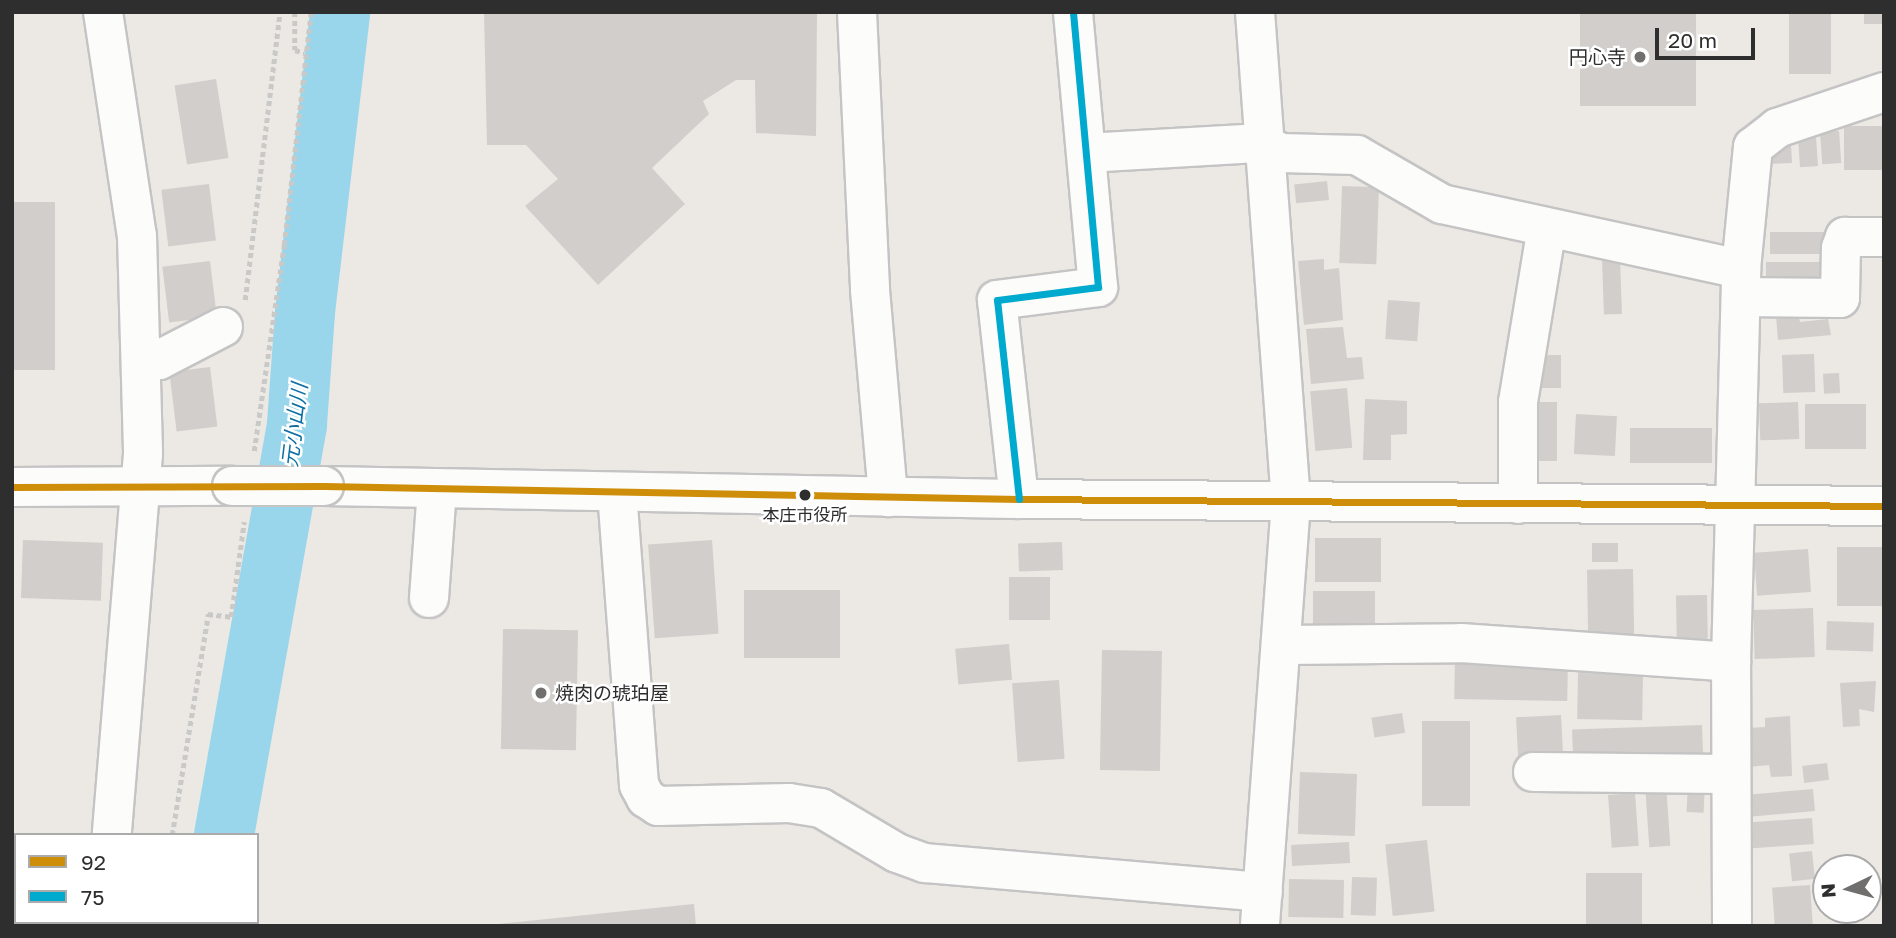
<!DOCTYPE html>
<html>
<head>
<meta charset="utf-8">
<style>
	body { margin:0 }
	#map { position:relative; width:1896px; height:938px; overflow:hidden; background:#ece8e4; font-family:"Golos Text","Noto Sans JP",sans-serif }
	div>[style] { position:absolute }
	.river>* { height:60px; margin:-30px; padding:0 30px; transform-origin:30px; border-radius:30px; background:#99d6ec }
	.building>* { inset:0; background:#d1cecb; transform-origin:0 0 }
	.path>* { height:4.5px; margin-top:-2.25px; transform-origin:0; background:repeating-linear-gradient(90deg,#c9c9c8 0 5px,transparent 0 8.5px) }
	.roads { filter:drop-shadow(2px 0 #c5c4c5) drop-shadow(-2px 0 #c5c4c5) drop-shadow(0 2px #c5c4c5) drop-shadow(0 -2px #c5c4c5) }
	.minor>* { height:38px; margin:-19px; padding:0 19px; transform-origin:19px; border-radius:19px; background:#fcfcfb }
	.bridges { filter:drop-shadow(2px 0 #c5c4c5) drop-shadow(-2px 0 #c5c4c5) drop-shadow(0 2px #c5c4c5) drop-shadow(0 -2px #c5c4c5) }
	.minor-bridge>* { height:38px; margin:-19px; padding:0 19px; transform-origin:19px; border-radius:19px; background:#fcfcfb }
	.bus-1>* { height:7px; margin:-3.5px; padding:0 3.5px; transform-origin:3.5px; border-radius:3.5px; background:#cf8e09 }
	.bus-2>* { height:7px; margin:-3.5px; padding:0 3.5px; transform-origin:3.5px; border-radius:3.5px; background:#00a9ce }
	.dots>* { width:19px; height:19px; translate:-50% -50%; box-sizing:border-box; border:4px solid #fff; border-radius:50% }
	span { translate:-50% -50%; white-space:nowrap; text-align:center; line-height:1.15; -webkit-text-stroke:5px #fff; paint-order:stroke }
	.bus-label { font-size:17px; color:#2e2e2e }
	.poi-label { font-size:19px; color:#2e2e2e }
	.right { translate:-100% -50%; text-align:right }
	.left { translate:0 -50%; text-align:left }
	.water-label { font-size:21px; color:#0d6fa3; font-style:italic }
	.frame { position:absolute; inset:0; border:14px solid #2e2e2e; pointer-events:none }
	.legend { position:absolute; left:14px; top:833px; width:245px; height:91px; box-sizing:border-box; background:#fff; border:2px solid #ababab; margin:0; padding:9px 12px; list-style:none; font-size:21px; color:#2e2e2e }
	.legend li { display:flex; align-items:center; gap:14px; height:35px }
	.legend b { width:35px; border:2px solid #ababab }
	.north { position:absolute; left:1812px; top:854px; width:70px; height:70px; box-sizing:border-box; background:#fff; border:2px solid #ababab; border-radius:50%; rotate:265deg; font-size:19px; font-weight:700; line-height:28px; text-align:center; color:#2e2e2e }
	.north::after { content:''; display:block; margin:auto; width:24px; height:32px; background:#706f6e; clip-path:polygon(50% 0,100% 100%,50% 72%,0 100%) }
	.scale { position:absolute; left:1655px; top:28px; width:100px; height:32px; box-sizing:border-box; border:4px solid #2e2e2e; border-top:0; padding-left:9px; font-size:21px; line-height:24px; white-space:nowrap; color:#2e2e2e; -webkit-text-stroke:5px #fff; paint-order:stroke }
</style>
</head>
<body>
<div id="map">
	<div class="river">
		<div style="left:224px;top:835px;width:417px;rotate:-79.9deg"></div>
		<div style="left:297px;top:424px;width:112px;rotate:-85.9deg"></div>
		<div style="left:305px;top:312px;width:302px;rotate:-83.3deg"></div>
		<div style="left:207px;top:926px;width:4px;rotate:-90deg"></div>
	</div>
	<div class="building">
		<div style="clip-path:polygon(484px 12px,817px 12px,816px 136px,756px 133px,755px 80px,736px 80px,703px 101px,709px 114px,652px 168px,685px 204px,598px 285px,525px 206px,558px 179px,526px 145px,487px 145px)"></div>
		<div style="left:1580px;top:12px;width:116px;height:94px"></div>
		<div style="left:1789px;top:12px;width:42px;height:62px"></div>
		<div style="left:1864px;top:12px;width:20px;height:12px"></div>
		<div style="left:216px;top:79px;width:80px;height:42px;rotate:81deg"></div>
		<div style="left:1884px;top:126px;width:44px;height:40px;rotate:90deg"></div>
		<div style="left:1839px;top:131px;width:32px;height:19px;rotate:86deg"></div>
		<div style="left:1816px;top:137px;width:29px;height:18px;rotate:86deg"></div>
		<div style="clip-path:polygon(1791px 145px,1792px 163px,1765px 164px,1774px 147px)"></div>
		<div style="left:1327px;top:181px;width:19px;height:33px;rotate:84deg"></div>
		<div style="left:209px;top:184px;width:57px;height:48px;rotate:83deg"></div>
		<div style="left:1342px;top:186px;width:37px;height:77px;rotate:2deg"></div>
		<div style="left:55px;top:202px;width:168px;height:43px;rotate:90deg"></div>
		<div style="left:1832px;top:232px;width:22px;height:62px;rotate:90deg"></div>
		<div style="left:1620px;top:258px;width:56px;height:18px;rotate:88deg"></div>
		<div style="clip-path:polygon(1324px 259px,1324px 270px,1339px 268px,1343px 320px,1304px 325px,1298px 261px)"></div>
		<div style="left:210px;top:261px;width:56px;height:48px;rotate:83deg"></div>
		<div style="left:1825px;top:262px;width:23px;height:59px;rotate:90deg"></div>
		<div style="left:1388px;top:300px;width:32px;height:39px;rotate:4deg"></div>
		<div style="clip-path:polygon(1798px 313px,1800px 322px,1828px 319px,1831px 335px,1778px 340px,1776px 315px)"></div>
		<div style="clip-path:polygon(1343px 327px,1347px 358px,1362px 357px,1364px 379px,1311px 384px,1306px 329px)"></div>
		<div style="left:1814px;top:354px;width:38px;height:32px;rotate:88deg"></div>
		<div style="left:1533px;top:355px;width:28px;height:33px"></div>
		<div style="left:210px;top:367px;width:60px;height:41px;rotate:83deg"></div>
		<div style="left:1839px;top:373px;width:20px;height:16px;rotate:87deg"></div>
		<div style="left:1347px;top:388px;width:60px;height:37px;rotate:85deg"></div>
		<div style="clip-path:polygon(1365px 399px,1407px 401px,1407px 434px,1391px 435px,1391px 460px,1363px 460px)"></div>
		<div style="left:1532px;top:402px;width:25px;height:59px"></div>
		<div style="left:1798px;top:402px;width:37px;height:39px;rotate:88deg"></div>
		<div style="left:1866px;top:404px;width:45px;height:61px;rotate:90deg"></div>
		<div style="left:1576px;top:414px;width:41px;height:40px;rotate:3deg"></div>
		<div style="left:1630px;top:428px;width:82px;height:35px"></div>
		<div style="left:1315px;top:538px;width:66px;height:44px"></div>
		<div style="left:23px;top:540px;width:80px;height:58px;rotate:2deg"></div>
		<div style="left:712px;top:540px;width:94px;height:64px;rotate:86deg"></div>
		<div style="left:1062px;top:542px;width:28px;height:44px;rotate:88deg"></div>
		<div style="left:1592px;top:543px;width:26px;height:19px"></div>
		<div style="left:1884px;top:547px;width:59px;height:47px;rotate:90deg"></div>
		<div style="left:1808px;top:549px;width:43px;height:54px;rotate:86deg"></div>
		<div style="left:1633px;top:569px;width:65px;height:46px;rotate:89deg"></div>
		<div style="left:1009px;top:577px;width:41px;height:43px"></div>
		<div style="left:744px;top:590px;width:96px;height:68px"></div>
		<div style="left:1313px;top:591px;width:62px;height:37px"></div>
		<div style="left:1707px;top:595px;width:50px;height:31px;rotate:89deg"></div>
		<div style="left:1813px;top:608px;width:49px;height:60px;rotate:88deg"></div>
		<div style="left:1827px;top:621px;width:47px;height:29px;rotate:2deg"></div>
		<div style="left:503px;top:629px;width:75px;height:120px;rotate:1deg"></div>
		<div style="left:1009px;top:644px;width:36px;height:54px;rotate:85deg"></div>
		<div style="left:1102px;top:650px;width:60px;height:120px;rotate:1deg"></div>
		<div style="left:1455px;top:656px;width:113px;height:43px;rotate:1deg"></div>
		<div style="left:1578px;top:673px;width:65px;height:46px;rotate:1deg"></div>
		<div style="left:1059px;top:680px;width:79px;height:47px;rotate:86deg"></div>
		<div style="clip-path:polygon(1876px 681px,1874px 712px,1859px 709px,1860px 726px,1843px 727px,1840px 683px)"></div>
		<div style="left:1402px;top:713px;width:20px;height:31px;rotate:81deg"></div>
		<div style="left:1561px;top:715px;width:41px;height:45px;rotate:87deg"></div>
		<div style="clip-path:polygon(1790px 716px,1792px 776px,1771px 777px,1769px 765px,1748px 767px,1748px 728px,1765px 727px,1765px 718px)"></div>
		<div style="left:1422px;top:721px;width:48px;height:85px"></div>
		<div style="left:1702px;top:725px;width:31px;height:130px;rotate:88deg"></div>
		<div style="left:1827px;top:763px;width:17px;height:25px;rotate:83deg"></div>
		<div style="left:1300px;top:772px;width:57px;height:62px;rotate:2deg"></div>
		<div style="left:1666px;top:784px;width:62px;height:21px;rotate:86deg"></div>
		<div style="left:1688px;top:784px;width:17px;height:28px;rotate:3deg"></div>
		<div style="left:1813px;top:789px;width:22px;height:63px;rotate:85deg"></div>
		<div style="left:1635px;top:793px;width:53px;height:27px;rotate:86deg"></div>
		<div style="left:1812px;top:818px;width:26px;height:65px;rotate:86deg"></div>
		<div style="left:1427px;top:840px;width:72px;height:42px;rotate:84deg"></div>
		<div style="left:1349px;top:842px;width:21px;height:58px;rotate:87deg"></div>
		<div style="left:1812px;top:851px;width:28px;height:23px;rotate:84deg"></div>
		<div style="left:1586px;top:873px;width:56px;height:53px"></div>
		<div style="left:1352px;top:877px;width:25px;height:38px;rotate:2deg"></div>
		<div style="left:1289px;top:879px;width:55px;height:38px;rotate:1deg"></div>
		<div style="left:1810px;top:885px;width:41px;height:38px;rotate:86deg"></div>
		<div style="clip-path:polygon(694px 904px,696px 926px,499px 926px,499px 924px)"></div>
	</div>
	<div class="path">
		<div style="left:295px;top:12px;width:38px;rotate:90deg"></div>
		<div style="left:295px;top:50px;width:10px;rotate:17deg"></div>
		<div style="left:245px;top:300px;width:290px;rotate:-83.1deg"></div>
		<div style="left:254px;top:451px;width:208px;rotate:-81.7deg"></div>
		<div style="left:284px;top:245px;width:235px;rotate:-83.4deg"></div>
		<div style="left:172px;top:835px;width:224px;rotate:-80.7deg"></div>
		<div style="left:208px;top:614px;width:23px;rotate:7deg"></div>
		<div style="left:231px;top:617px;width:96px;rotate:-82.2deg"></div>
		<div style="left:155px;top:926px;width:4px;rotate:-90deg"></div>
	</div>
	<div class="roads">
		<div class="minor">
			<div style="left:103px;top:12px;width:227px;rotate:81.4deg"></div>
			<div style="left:137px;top:236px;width:218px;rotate:88.4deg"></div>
			<div style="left:143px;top:454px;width:382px;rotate:94.7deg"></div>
			<div style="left:857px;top:12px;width:278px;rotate:87.3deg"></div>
			<div style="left:870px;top:290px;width:208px;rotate:85deg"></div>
			<div style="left:1255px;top:12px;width:491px;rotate:85.8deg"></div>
			<div style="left:1291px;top:502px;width:425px;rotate:94.2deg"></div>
			<div style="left:1086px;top:153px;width:176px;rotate:-3.3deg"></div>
			<div style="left:1262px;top:143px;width:21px;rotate:28deg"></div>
			<div style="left:1281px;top:153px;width:76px;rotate:1.5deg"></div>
			<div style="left:1357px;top:155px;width:98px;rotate:30deg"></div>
			<div style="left:1442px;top:204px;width:306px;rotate:12.3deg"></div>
			<div style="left:1741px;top:297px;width:99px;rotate:0.6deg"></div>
			<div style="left:1840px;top:298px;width:50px;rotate:-88.9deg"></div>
			<div style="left:1841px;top:248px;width:12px;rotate:-70deg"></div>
			<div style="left:1845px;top:237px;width:39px"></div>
			<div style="left:141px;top:362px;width:18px;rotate:-6deg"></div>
			<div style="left:159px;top:360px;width:72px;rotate:-27.3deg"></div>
			<div style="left:324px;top:486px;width:695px;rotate:1.07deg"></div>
			<div style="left:1019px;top:499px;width:865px;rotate:0.46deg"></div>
			<div style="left:12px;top:487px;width:220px;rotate:-0.3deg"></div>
			<div style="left:617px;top:492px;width:294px;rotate:85.7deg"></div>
			<div style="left:639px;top:785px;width:15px;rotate:62deg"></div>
			<div style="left:646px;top:798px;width:14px;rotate:34deg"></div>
			<div style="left:658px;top:806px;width:131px;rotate:-1.3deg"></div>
			<div style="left:789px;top:803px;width:32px;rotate:9deg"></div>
			<div style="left:821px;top:808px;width:88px;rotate:30.6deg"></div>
			<div style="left:897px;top:853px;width:30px;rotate:20deg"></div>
			<div style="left:925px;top:863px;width:339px;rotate:4.9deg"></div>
			<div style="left:1019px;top:499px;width:200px;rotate:-96.3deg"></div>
			<div style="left:997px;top:300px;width:102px;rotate:-7.3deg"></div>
			<div style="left:1098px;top:287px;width:276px;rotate:-95.2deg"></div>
			<div style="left:1518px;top:504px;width:102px;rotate:-90deg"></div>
			<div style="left:1518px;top:402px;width:177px;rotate:-80.6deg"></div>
			<div style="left:429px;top:598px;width:110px;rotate:-85.8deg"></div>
			<div style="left:1284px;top:645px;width:177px;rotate:-0.6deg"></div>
			<div style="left:1461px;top:643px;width:271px;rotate:4deg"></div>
			<div style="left:1533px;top:772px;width:198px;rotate:0.6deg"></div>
			<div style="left:104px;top:926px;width:4px;rotate:-90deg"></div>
			<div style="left:1732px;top:926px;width:264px;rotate:-90.2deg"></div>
			<div style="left:1731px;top:662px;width:393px;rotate:-88.5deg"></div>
			<div style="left:1741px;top:269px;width:123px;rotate:-84.4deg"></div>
			<div style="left:1753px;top:147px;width:31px;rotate:-38deg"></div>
			<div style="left:1777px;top:128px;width:113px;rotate:-18.6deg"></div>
		</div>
	</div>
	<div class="bridges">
		<div class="minor-bridge">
			<div style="left:232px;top:486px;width:92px"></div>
		</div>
	</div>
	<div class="bus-1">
		<div style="left:12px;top:487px;width:312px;rotate:-0.2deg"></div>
		<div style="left:324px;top:486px;width:695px;rotate:1.07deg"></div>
		<div style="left:1019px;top:499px;width:865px;rotate:0.46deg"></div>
	</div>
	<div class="bus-2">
		<div style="left:1019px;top:499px;width:200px;rotate:-96.3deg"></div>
		<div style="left:997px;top:300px;width:102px;rotate:-7.3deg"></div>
		<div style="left:1098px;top:287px;width:276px;rotate:-95.2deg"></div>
	</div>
	<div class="dots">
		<div style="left:1640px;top:57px;background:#706f6e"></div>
		<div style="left:805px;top:495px;background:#2e2e2e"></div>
		<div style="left:541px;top:693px;background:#706f6e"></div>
	</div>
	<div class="bus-label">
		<span style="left:805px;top:515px">本庄市役所</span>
	</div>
	<div class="poi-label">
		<span class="right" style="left:1626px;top:57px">円心寺</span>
		<span class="left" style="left:555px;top:693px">焼肉の琥珀屋</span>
	</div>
	<div class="water-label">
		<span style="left:294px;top:425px;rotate:-83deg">元小山川</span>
	</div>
	<div class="frame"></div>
	<ul class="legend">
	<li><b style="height:9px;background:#cf8e09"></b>92</li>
	<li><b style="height:9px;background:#00a9ce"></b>75</li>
	</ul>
	<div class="north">N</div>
	<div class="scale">20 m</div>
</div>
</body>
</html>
